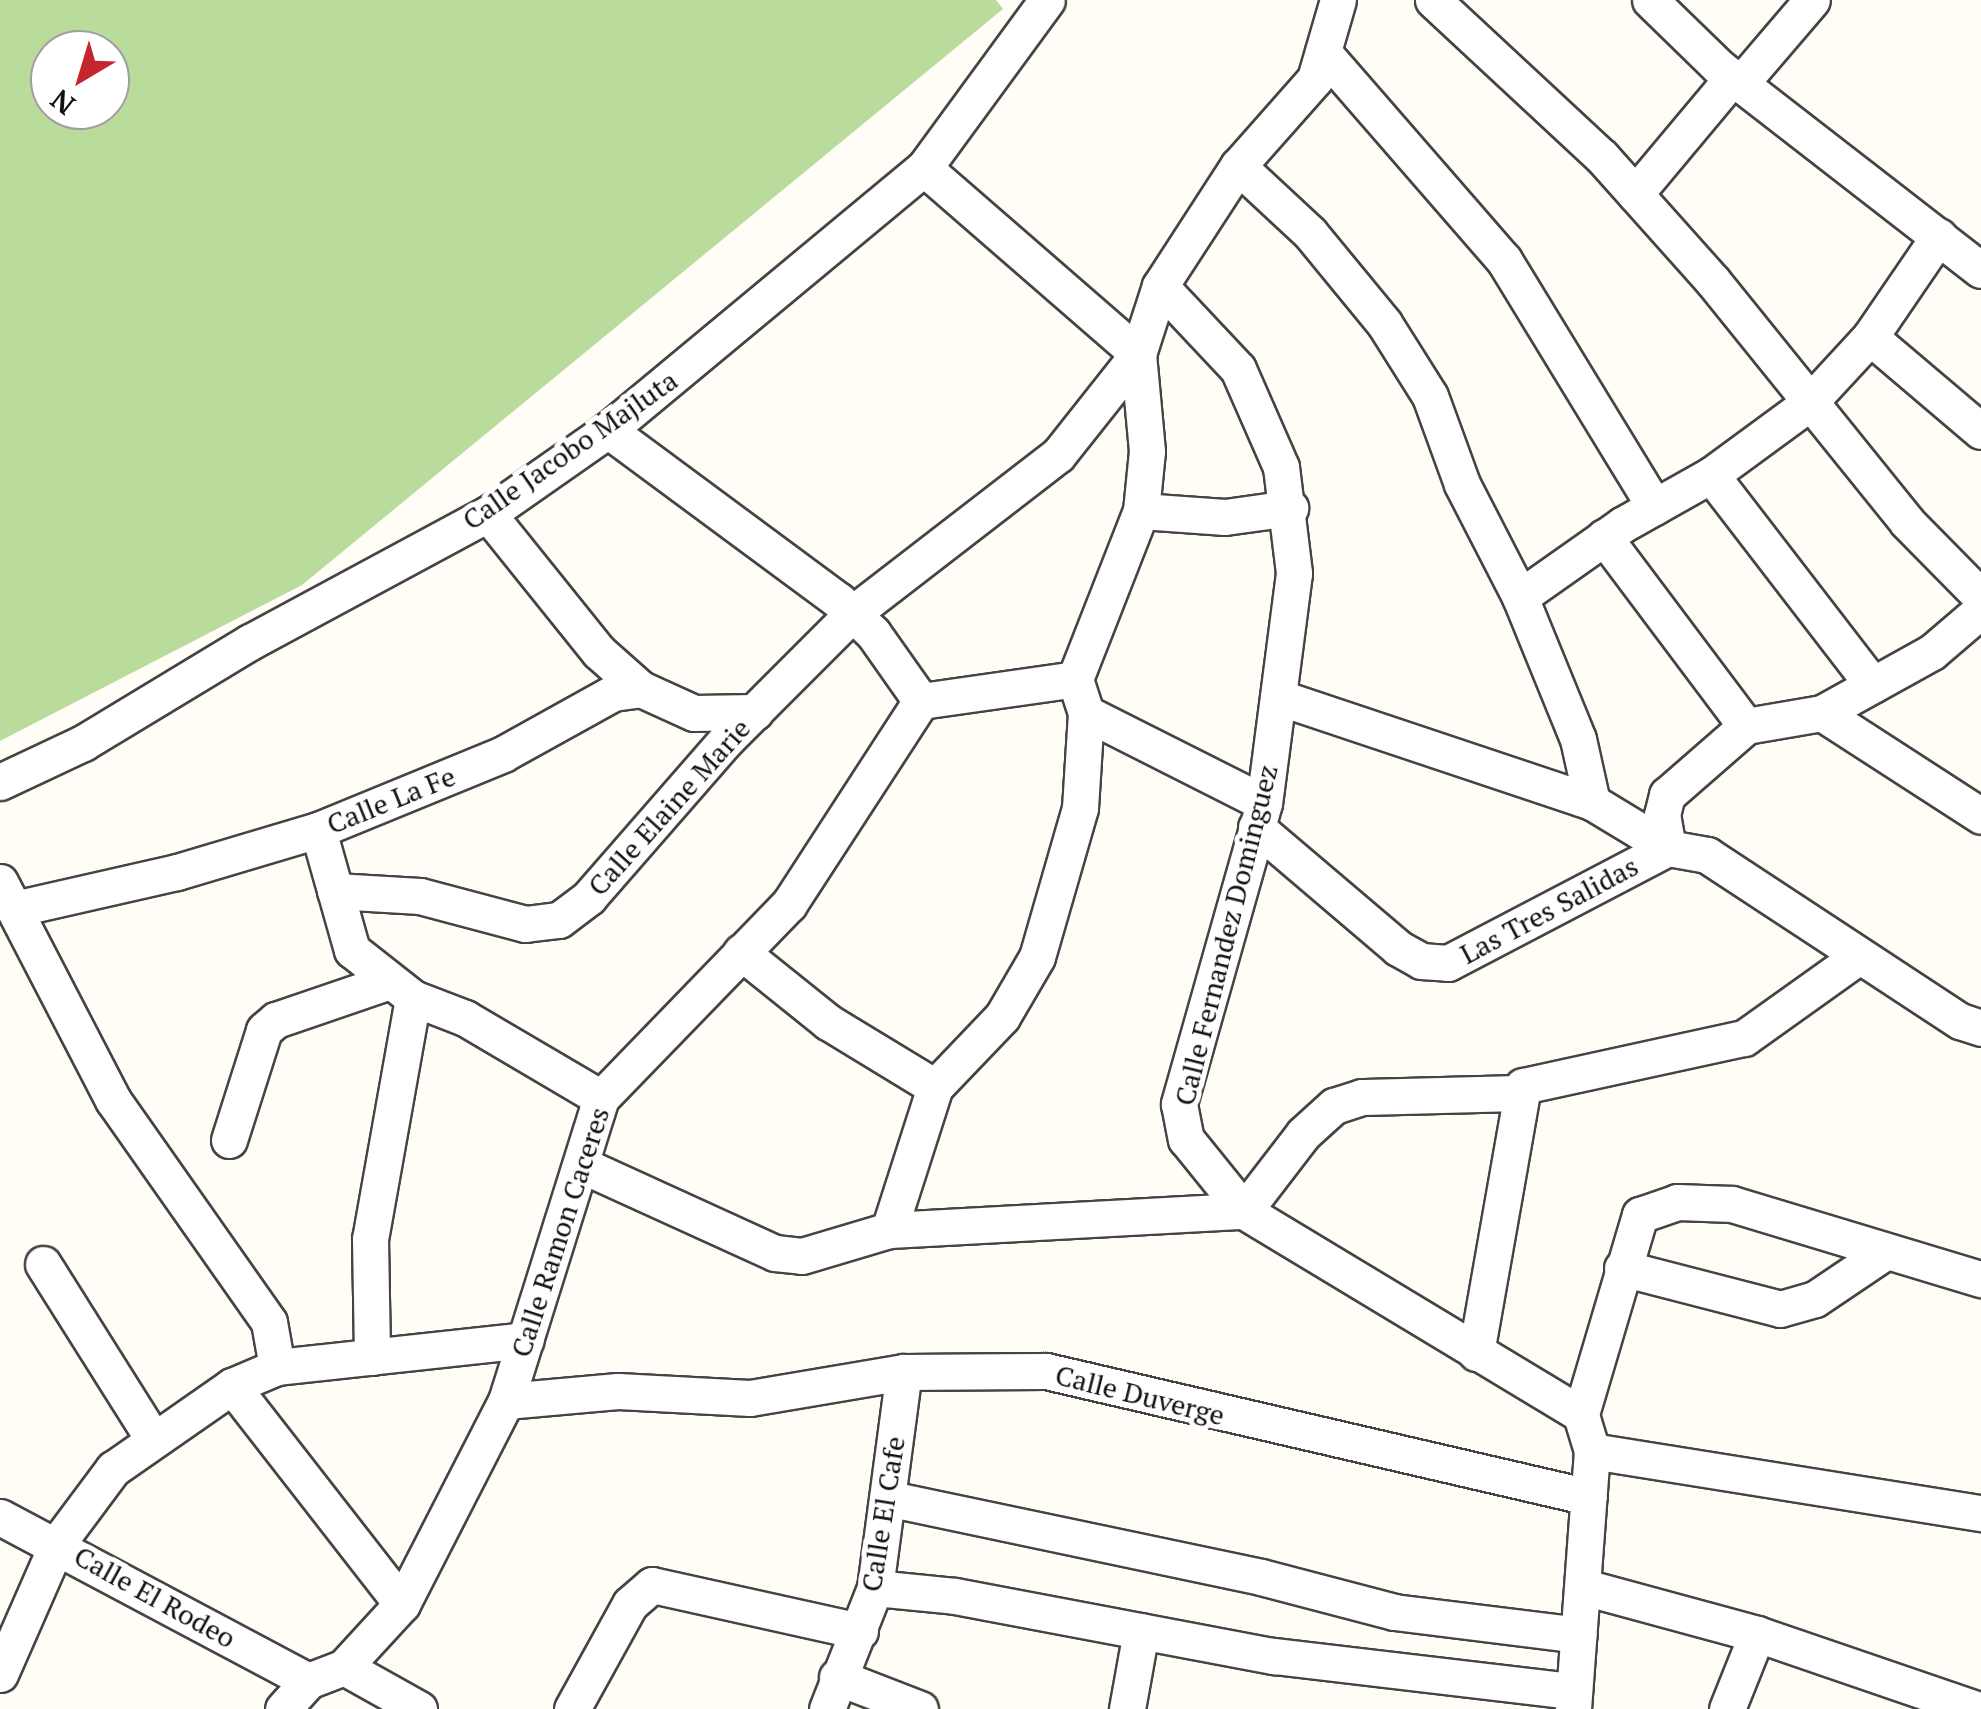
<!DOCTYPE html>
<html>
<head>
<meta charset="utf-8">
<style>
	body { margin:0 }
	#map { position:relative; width:1981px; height:1709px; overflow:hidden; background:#fffdf5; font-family:"PT Serif",serif }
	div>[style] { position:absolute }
	.forest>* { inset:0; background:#b9dc9c }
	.roads { filter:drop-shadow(2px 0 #444) drop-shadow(-2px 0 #444) drop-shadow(0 2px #444) drop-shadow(0 -2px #444) }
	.minor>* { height:35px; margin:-17.5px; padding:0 17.5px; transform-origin:17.5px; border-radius:17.5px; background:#fff }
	span { translate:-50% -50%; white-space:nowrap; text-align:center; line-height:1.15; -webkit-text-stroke:10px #fff; paint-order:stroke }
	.street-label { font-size:28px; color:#111 }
	.north { position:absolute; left:30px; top:30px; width:100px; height:100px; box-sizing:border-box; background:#fff; border:2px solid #a0a0a0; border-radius:50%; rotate:218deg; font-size:28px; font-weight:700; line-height:40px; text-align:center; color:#111 }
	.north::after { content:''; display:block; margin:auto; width:35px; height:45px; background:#c4262e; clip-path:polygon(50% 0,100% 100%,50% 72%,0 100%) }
</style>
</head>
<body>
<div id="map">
	<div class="forest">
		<div style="clip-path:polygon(evenodd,0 0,996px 0,1003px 9px,302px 585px,0 741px,0 0,50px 50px,110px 50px,110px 110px,50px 110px,50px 50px)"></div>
	</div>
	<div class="roads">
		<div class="minor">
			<div style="left:1433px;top:0;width:231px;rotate:42.9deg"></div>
			<div style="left:1602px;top:157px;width:165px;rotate:48.2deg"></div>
			<div style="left:1712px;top:280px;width:311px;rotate:51.1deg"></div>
			<div style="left:1907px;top:522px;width:105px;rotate:45.4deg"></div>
			<div style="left:1650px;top:0;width:96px;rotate:44.2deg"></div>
			<div style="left:1719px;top:67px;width:331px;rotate:37.8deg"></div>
			<div style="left:1323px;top:52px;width:276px;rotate:49deg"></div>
			<div style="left:1504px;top:260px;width:289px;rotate:58.6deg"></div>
			<div style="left:1741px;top:83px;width:109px;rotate:-49.5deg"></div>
			<div style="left:1238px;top:166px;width:98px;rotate:42.9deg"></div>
			<div style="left:1310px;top:233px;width:117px;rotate:50.6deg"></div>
			<div style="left:1384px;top:323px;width:86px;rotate:57.8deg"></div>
			<div style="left:1430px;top:396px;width:94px;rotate:70deg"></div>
			<div style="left:1462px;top:484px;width:127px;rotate:62.8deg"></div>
			<div style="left:1520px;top:597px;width:153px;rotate:67.8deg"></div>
			<div style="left:1578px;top:739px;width:65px;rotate:77.5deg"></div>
			<div style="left:924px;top:168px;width:284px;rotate:41deg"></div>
			<div style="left:1635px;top:194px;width:153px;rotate:-50.1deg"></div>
			<div style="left:1160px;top:286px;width:114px;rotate:46.8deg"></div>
			<div style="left:1238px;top:369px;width:107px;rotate:66.3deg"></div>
			<div style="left:1281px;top:467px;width:107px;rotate:83deg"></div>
			<div style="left:1294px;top:573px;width:232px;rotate:97.4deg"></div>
			<div style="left:1264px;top:803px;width:313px;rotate:105.8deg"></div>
			<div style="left:1179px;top:1104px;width:36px;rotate:79deg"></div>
			<div style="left:1186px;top:1139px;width:92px;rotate:51.1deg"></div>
			<div style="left:1244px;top:1211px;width:393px;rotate:31.1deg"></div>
			<div style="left:1870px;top:337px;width:145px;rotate:40.3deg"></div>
			<div style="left:608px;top:430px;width:286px;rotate:36.5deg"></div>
			<div style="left:838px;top:600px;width:48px;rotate:43.3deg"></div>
			<div style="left:873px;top:633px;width:83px;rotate:54.8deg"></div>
			<div style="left:1711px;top:475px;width:265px;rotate:52.4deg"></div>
			<div style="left:1141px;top:511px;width:84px;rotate:4.1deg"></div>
			<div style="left:1225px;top:517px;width:66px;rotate:-7.9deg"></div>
			<div style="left:488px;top:514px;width:177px;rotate:51.2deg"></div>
			<div style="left:599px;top:652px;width:56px;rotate:41.4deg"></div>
			<div style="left:1604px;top:537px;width:236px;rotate:53.1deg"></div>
			<div style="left:1520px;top:597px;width:125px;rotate:-35.2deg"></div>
			<div style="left:1622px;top:525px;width:102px;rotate:-29.3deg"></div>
			<div style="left:1711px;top:475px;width:122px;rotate:-36.3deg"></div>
			<div style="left:1809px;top:403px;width:90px;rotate:-47.3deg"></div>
			<div style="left:1870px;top:337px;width:122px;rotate:-55.7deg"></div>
			<div style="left:1278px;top:697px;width:331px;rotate:18.5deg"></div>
			<div style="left:1592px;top:802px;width:89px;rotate:31.2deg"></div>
			<div style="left:1668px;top:848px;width:40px;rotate:10deg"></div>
			<div style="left:1707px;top:855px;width:303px;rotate:33.3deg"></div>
			<div style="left:1960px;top:1021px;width:22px;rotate:18deg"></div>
			<div style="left:1086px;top:713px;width:199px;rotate:26.8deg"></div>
			<div style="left:1822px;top:713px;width:189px;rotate:32.9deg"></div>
			<div style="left:0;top:782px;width:92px;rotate:-25.2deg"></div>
			<div style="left:83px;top:743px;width:195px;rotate:-31.2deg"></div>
			<div style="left:250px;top:642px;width:270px;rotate:-28.3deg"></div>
			<div style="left:488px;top:514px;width:146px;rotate:-35deg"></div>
			<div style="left:608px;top:430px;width:410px;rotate:-39.7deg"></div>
			<div style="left:924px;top:168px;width:208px;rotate:-53.8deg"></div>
			<div style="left:1256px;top:827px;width:187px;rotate:40.4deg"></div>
			<div style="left:1398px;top:948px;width:26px;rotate:29deg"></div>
			<div style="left:1421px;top:961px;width:27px;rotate:4deg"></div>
			<div style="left:1448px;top:963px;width:248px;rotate:-27.6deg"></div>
			<div style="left:1668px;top:848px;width:34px;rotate:-100deg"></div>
			<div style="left:1662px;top:815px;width:21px;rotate:-76deg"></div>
			<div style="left:1667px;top:795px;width:105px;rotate:-41.1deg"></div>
			<div style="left:1746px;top:726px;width:77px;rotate:-9.7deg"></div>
			<div style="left:1822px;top:713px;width:126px;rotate:-29deg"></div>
			<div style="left:1932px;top:652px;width:65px;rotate:-40.6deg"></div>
			<div style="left:318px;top:830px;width:125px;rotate:74.2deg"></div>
			<div style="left:352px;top:950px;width:78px;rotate:38.2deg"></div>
			<div style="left:413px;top:998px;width:245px;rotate:100.1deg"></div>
			<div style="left:370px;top:1239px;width:118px;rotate:89deg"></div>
			<div style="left:0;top:882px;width:246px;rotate:62.6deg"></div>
			<div style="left:113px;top:1100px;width:271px;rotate:54.9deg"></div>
			<div style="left:269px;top:1322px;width:46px;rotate:79.9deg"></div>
			<div style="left:335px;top:891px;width:85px;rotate:3.4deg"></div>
			<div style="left:420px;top:896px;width:109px;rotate:14.9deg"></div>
			<div style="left:525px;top:924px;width:34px;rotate:-7deg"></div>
			<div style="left:559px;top:920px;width:38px;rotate:-37deg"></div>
			<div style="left:589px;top:897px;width:210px;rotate:-48.9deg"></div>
			<div style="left:727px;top:739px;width:177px;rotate:-45deg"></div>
			<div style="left:852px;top:614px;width:260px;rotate:-37.7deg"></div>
			<div style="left:1058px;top:455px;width:129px;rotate:-51.6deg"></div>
			<div style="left:1138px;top:354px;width:71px;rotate:-72.1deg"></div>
			<div style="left:1160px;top:286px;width:143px;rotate:-57deg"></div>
			<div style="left:1238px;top:166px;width:116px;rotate:-48.5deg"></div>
			<div style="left:1315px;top:79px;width:82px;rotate:-73.8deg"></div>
			<div style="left:14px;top:909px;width:167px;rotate:-12.8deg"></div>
			<div style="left:177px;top:872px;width:147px;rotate:-16.6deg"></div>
			<div style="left:318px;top:830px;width:200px;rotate:-22.3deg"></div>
			<div style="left:503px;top:754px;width:126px;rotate:-29deg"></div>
			<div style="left:613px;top:693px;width:28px;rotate:-8deg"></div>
			<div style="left:641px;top:689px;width:58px;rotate:24.4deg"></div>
			<div style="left:694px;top:713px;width:61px;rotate:-0.9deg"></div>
			<div style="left:741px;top:952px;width:112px;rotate:38.8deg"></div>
			<div style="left:828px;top:1022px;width:125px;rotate:31.3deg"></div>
			<div style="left:413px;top:998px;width:56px;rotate:21deg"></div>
			<div style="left:465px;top:1018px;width:158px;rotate:30.5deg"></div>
			<div style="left:229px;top:1140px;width:115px;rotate:-72.3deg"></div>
			<div style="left:264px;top:1030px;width:16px;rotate:-40deg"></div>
			<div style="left:276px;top:1020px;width:120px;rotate:-18.9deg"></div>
			<div style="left:584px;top:1166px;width:210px;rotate:24.5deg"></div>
			<div style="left:775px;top:1253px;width:27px;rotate:6deg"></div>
			<div style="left:802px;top:1256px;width:91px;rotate:-16.6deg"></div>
			<div style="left:889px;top:1230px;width:356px;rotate:-3.1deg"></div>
			<div style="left:1244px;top:1211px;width:97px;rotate:-52.5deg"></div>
			<div style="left:1303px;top:1134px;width:42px;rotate:-42.1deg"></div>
			<div style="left:1334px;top:1106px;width:29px;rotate:-18deg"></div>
			<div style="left:1362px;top:1097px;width:158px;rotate:-1.5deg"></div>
			<div style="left:889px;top:1230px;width:150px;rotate:-72.2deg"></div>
			<div style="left:935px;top:1087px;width:97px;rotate:-46.3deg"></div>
			<div style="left:1002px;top:1017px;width:69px;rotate:-59.7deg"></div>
			<div style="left:1037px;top:957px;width:155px;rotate:-73.9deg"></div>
			<div style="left:1080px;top:808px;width:95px;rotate:-86.4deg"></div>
			<div style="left:1086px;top:713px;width:36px;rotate:-108deg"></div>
			<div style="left:1075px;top:679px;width:180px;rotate:-68.6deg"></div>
			<div style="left:1141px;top:511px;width:60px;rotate:-84.3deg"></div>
			<div style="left:1147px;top:451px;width:97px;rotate:-95.3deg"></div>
			<div style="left:43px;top:1264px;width:207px;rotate:57.8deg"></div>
			<div style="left:1622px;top:1268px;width:163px;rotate:14.5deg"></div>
			<div style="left:1780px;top:1309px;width:36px;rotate:-16deg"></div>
			<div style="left:1815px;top:1299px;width:81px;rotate:-33.9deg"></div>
			<div style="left:1476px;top:1353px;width:271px;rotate:-80deg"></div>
			<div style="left:1523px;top:1086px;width:226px;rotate:-12.3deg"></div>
			<div style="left:1744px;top:1038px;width:141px;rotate:-35.5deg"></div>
			<div style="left:232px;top:1386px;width:276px;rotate:52.1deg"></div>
			<div style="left:506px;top:1401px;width:112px;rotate:-5.1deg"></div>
			<div style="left:618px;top:1391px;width:132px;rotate:3deg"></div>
			<div style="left:750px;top:1398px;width:156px;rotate:-9.6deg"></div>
			<div style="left:904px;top:1372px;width:142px;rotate:-0.4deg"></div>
			<div style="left:1046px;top:1371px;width:557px;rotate:13.06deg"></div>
			<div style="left:1592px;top:1451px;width:394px;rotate:9.1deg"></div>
			<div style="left:891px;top:1499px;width:378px;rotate:11.9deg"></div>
			<div style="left:1261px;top:1577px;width:138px;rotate:14.7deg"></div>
			<div style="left:1394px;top:1612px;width:186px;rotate:7.1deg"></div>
			<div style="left:0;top:1517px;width:349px;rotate:28deg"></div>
			<div style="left:1584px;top:1587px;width:179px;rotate:15.2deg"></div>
			<div style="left:1757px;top:1634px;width:231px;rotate:18.9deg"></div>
			<div style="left:875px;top:1588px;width:80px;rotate:5.7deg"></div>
			<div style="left:955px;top:1596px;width:325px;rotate:10.7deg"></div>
			<div style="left:1274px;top:1656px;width:302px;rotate:6.7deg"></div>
			<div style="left:344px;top:1667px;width:86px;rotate:29.2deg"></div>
			<div style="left:0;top:1674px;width:142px;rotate:-66.3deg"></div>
			<div style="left:57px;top:1544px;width:94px;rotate:-53.3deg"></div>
			<div style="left:113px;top:1469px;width:145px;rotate:-34.9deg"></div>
			<div style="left:232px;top:1386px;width:49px;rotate:-22.9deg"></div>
			<div style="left:277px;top:1367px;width:250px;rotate:-6.2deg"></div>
			<div style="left:837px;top:1677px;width:89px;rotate:21.1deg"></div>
			<div style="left:283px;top:1709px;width:38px;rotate:-48deg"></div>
			<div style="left:308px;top:1681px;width:39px;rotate:-21deg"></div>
			<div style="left:344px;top:1667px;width:86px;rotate:-47.4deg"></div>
			<div style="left:402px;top:1604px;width:228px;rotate:-62.9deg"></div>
			<div style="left:506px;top:1401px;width:318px;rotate:-72.6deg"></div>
			<div style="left:601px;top:1098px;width:270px;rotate:-45.9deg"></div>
			<div style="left:789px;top:904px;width:242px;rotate:-57deg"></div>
			<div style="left:921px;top:701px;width:156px;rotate:-8.1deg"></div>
			<div style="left:572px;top:1709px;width:120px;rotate:-61.1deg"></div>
			<div style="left:630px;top:1604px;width:29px;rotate:-41deg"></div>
			<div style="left:652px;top:1585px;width:213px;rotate:12.5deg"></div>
			<div style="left:827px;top:1709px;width:130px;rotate:-68.4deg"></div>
			<div style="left:875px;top:1588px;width:218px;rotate:-82.4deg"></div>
			<div style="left:1127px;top:1709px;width:79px;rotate:-79.8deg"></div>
			<div style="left:1573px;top:1709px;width:259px;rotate:-85.8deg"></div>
			<div style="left:1592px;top:1451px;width:39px;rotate:-107deg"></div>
			<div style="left:1581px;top:1414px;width:208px;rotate:-73.5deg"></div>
			<div style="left:1640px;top:1215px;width:39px;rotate:-19deg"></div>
			<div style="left:1677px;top:1202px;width:55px;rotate:2.1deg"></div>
			<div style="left:1732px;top:1204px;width:260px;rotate:16.8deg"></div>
			<div style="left:1727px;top:1709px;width:81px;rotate:-68.2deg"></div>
		</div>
	</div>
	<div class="street-label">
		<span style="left:570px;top:450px;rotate:-35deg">Calle Jacobo Majluta</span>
		<span style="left:391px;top:800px;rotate:-22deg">Calle La Fe</span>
		<span style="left:669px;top:807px;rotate:-48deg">Calle Elaine Marie</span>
		<span style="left:1549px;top:910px;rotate:-28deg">Las Tres Salidas</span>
		<span style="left:1226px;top:935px;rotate:-76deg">Calle Fernandez Dominguez</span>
		<span style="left:560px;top:1232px;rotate:-72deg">Calle Ramon Caceres</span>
		<span style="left:1140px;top:1395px;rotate:14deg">Calle Duverge</span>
		<span style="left:883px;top:1514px;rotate:-81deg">Calle El Cafe</span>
		<span style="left:155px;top:1597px;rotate:29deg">Calle El Rodeo</span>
	</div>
	<div class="north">N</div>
</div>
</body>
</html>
